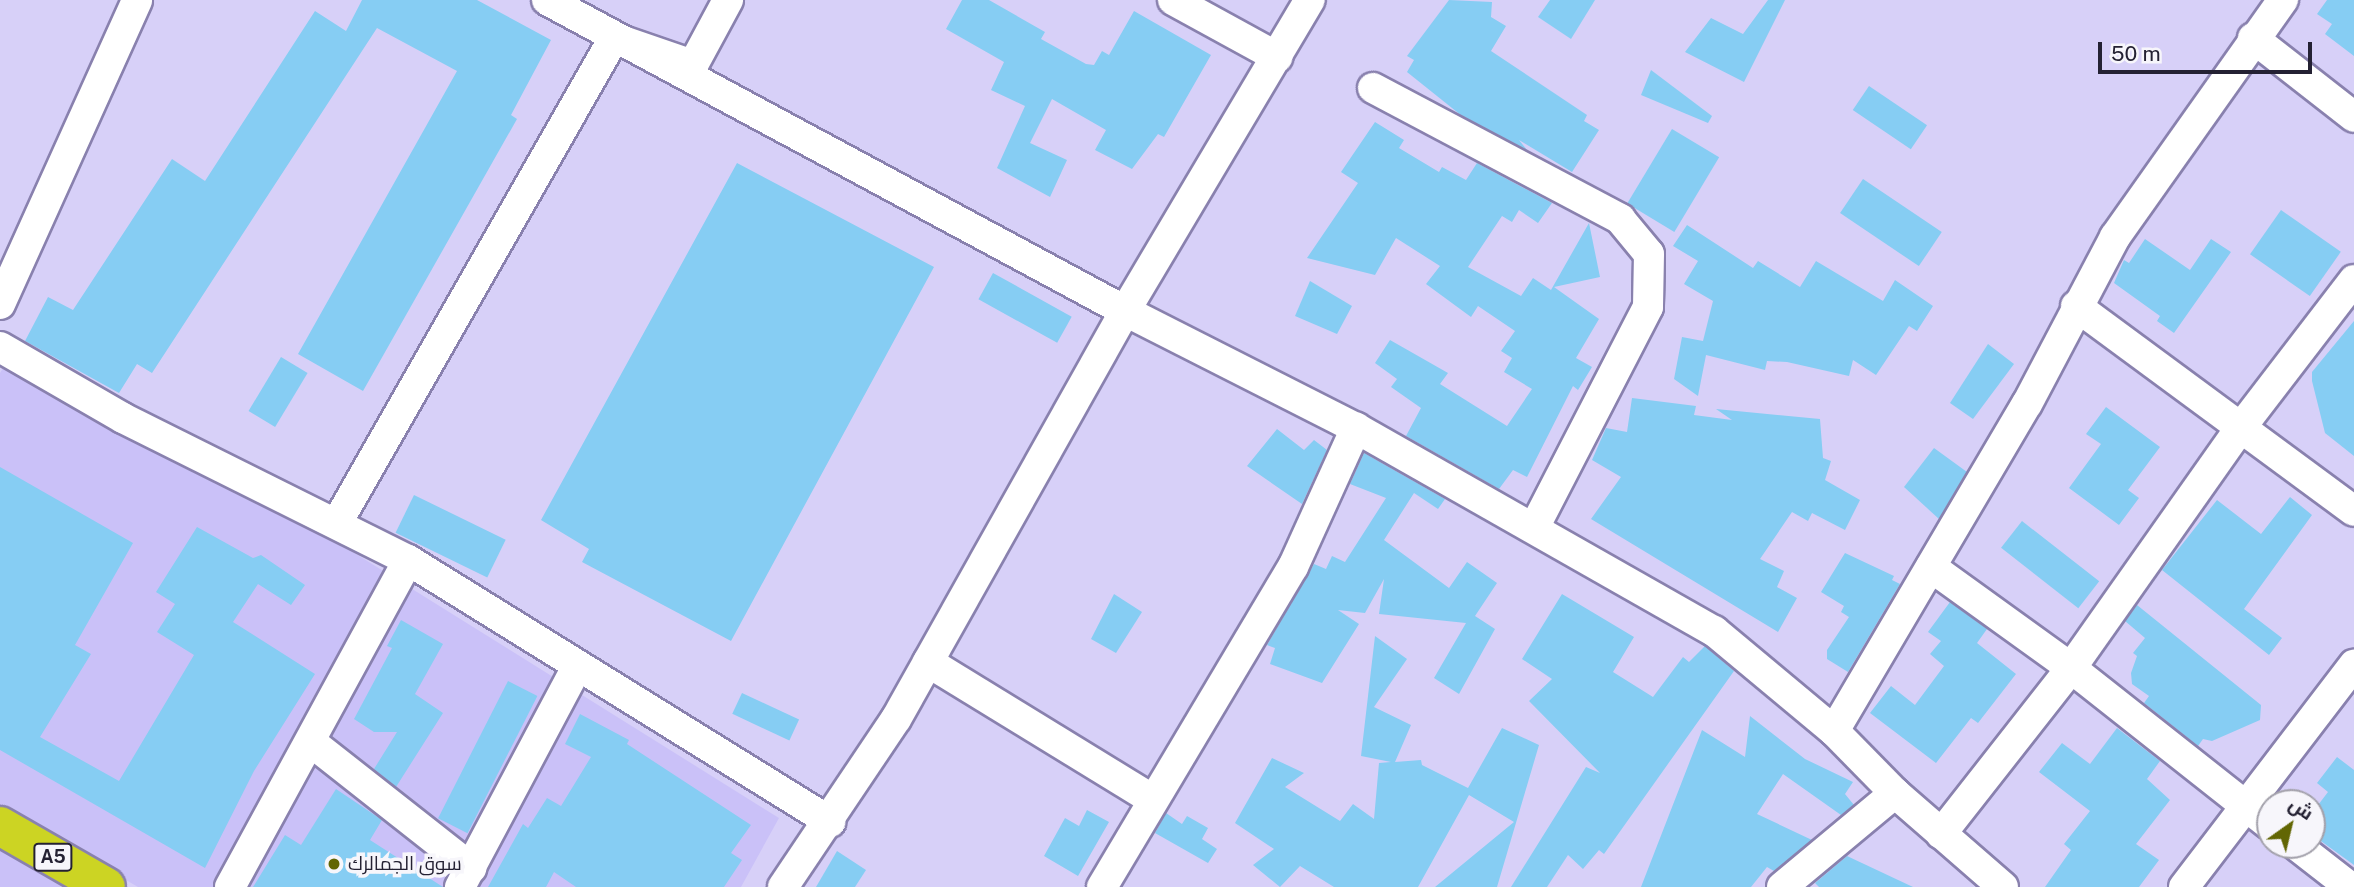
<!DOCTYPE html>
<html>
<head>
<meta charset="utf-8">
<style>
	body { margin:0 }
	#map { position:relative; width:2354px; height:887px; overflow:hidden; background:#d7d0f8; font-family:"Public Sans",Cairo,sans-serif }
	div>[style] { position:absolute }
	.built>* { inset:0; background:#cac1f8 }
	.building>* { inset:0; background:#86cdf3; transform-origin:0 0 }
	.roads { filter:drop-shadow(2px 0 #8981ae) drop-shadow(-2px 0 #8981ae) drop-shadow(0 2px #8981ae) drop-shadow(0 -2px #8981ae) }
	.street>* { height:30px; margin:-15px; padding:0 15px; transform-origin:15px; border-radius:15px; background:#fff }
	.highway>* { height:38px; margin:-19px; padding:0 19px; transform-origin:19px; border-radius:19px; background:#ccd423 }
	.dots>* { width:19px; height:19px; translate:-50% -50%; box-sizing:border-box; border:4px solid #f7f6fb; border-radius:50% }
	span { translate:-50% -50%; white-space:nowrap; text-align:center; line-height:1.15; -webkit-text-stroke:7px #f7f6fb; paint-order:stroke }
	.shield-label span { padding:2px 5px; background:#f7f6fb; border:2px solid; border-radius:5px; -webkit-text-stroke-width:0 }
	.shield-label { font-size:18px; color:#242133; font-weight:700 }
	.poi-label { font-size:19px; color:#242133 }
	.left { translate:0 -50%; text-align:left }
	.north { position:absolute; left:2256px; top:789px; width:70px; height:70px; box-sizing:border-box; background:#f7f6fb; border:2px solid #a3a1ab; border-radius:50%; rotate:34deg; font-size:19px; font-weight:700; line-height:28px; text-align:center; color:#242133 }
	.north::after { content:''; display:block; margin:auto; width:24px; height:32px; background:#626603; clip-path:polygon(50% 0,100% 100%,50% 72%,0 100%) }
	.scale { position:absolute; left:2098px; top:42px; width:214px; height:32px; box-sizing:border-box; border:4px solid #242133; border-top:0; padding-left:9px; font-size:21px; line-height:24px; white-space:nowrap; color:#242133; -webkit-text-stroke:5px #f7f6fb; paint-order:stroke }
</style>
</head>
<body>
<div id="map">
	<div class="built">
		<div style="clip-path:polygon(5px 365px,332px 539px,779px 818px,741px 887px,138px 887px,0 807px,0 373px)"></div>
		<div style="clip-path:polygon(0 844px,74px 887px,0 887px)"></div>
	</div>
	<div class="building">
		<div style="clip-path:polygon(362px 0,477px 0,551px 40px,511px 115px,517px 119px,363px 391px,298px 354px,457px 71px,377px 28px,152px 373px,137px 364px,119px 393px,25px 341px,48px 297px,73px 310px,172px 159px,205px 181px,315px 11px,346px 31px)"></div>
		<div style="clip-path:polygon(962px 0,989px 0,1045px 32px,1041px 39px,1086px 64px,1094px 65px,1102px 51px,1109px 55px,1134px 11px,1211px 55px,1164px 137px,1158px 134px,1132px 169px,1095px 150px,1106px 130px,1052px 99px,1030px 143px,1067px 160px,1050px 197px,997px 168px,1025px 106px,991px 90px,1004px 62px,946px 29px)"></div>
		<div style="clip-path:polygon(1449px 0,1492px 2px,1491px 17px,1506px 26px,1491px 51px,1587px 115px,1584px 121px,1599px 130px,1572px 172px,1519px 140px,1527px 150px,1462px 116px,1407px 72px,1414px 60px,1407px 56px)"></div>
		<div style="clip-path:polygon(1550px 0,1595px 0,1571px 39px,1538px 17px)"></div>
		<div style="clip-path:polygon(1768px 0,1785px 0,1744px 82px,1685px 52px,1711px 18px,1743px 34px)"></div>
		<div style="clip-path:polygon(2327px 0,2354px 0,2354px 56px,2325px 34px,2332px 24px,2317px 14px)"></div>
		<div style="clip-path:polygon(1651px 70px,1712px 116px,1708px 123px,1641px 95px)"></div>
		<div style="left:1869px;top:86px;width:70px;height:29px;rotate:34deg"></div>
		<div style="clip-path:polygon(1375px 122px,1404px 140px,1399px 148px,1439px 172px,1442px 167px,1466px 180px,1477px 163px,1552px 203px,1538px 223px,1519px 210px,1512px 222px,1502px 216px,1468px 267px,1521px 296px,1533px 278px,1551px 290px,1589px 223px,1600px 277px,1554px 287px,1599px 319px,1576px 358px,1592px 367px,1578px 390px,1573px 386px,1527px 477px,1513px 470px,1499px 489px,1406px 436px,1421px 408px,1391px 387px,1397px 379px,1375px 363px,1390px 340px,1448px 373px,1440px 384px,1507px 426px,1532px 389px,1504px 372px,1512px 358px,1501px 351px,1515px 331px,1478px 306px,1471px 317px,1426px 284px,1440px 266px,1396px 238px,1375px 275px,1307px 258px,1358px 183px,1341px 172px)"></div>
		<div style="left:1672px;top:129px;width:55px;height:87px;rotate:31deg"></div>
		<div style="clip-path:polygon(737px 163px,934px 267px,731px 641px,582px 562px,589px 549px,541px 520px)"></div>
		<div style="left:1863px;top:179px;width:95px;height:41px;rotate:34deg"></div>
		<div style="left:2281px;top:210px;width:73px;height:54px;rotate:35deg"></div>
		<div style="clip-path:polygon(1687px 225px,1753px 268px,1758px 261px,1800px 287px,1816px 261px,1883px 301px,1895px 280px,1933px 306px,1917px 331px,1909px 326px,1876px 375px,1853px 360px,1849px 376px,1787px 362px,1767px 361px,1765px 370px,1706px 355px,1698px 396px,1674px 379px,1682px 337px,1703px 341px,1713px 301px,1684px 284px,1698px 261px,1673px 246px)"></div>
		<div style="clip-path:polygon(2145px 239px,2190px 270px,2211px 239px,2231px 252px,2174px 333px,2157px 321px,2160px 316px,2114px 283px,2124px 260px,2129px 263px)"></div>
		<div style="left:993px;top:273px;width:90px;height:30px;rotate:29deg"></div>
		<div style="clip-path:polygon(1310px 281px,1352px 306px,1337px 334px,1295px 316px)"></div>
		<div style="clip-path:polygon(2354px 321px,2354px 456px,2325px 433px,2312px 381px,2312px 372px)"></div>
		<div style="clip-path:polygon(1988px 344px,2014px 364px,1973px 419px,1950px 403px)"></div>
		<div style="left:281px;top:357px;width:31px;height:63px;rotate:31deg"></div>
		<div style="clip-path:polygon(1632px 398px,1696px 406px,1694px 415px,1732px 420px,1716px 409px,1820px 419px,1823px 458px,1831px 461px,1825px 480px,1860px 500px,1845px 530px,1812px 513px,1808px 521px,1792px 512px,1760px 559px,1784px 571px,1777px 587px,1797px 598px,1778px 632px,1591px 519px,1621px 477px,1592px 460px,1606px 428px,1627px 432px)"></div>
		<div style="clip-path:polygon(2106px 407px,2160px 447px,2128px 490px,2139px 498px,2119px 525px,2069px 488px,2101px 444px,2086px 434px)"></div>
		<div style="clip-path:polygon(1277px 429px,1304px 450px,1314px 440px,1327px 450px,1302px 504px,1247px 466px)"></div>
		<div style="clip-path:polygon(1934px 448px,1967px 472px,1939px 519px,1904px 487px)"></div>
		<div style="clip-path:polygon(1364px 453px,1445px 499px,1438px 509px,1414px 493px,1384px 540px,1449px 588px,1467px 562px,1497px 583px,1475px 616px,1495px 629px,1459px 694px,1434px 678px,1466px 623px,1379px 614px,1384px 579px,1365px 613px,1338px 610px,1359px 624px,1322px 683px,1270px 664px,1275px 648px,1267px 645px,1314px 564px,1326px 569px,1332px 556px,1345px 562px,1386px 498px,1350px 484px)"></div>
		<div style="clip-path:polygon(0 467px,133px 543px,75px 645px,91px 654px,40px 737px,119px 781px,194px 655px,157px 632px,175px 604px,156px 592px,197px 527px,253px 558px,261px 555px,305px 585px,291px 605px,258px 584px,233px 622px,315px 674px,254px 771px,205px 868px,0 750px)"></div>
		<div style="left:414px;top:495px;width:102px;height:42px;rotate:26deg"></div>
		<div style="clip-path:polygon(2290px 497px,2312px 515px,2244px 609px,2282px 638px,2269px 655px,2162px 570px,2217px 500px,2261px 534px)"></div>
		<div style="left:2022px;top:521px;width:98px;height:34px;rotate:38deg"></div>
		<div style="clip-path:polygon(1845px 553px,1894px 576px,1892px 580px,1900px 584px,1848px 672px,1827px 659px,1827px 650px,1849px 617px,1841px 612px,1844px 606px,1821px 592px)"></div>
		<div style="clip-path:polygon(1114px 594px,1142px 612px,1116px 653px,1091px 639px)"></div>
		<div style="clip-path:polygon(1562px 594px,1634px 637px,1613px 672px,1653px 697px,1683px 657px,1689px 662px,1705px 646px,1734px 671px,1604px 854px,1599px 850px,1583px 869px,1568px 855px,1547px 887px,1511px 887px,1586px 767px,1600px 773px,1529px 701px,1552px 679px,1522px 659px)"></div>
		<div style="clip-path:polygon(1950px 602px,1987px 629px,1977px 643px,2016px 674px,1978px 723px,1971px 718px,1936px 763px,1870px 713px,1891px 686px,1915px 705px,1944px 666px,1930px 654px,1941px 641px,1928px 632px)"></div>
		<div style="clip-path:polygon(2137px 605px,2261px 705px,2260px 720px,2212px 741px,2203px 739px,2198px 746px,2144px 703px,2149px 696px,2132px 684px,2131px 673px,2137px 656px,2133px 653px,2145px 638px,2125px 621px)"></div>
		<div style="clip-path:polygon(401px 620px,443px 644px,415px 694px,443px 713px,396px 787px,374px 769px,397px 732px,374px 732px,354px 719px,392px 648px,387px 646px)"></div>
		<div style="clip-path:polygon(1375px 636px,1407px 659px,1374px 707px,1411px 725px,1395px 762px,1421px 760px,1422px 765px,1468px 788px,1502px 728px,1539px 745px,1497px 887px,1435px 887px,1514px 822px,1469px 795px,1418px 887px,1334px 887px,1300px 866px,1280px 887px,1253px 865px,1274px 849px,1235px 823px,1272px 758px,1304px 773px,1285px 787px,1340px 821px,1353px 804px,1374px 819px,1379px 763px,1391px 762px,1361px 756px)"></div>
		<div style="left:508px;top:681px;width:33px;height:154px;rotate:27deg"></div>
		<div style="left:742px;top:693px;width:63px;height:23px;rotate:25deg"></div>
		<div style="clip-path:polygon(580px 714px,629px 740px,627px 744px,751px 825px,731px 853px,742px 860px,724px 887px,576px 887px,554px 872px,546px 887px,488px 887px,523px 824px,528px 828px,547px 798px,561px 806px,591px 757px,565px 744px)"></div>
		<div style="clip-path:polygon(1750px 716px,1805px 759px,1853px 782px,1845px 794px,1854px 805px,1841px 815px,1783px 774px,1757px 814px,1812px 840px,1774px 871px,1767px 867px,1751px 887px,1641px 887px,1702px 730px,1745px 757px)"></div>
		<div style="clip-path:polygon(2117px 728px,2160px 761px,2147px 779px,2170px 800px,2136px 844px,2159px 860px,2139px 887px,2045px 887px,2071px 850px,2064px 844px,2090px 811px,2039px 772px,2062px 743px,2090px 764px)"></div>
		<div style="clip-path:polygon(2337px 757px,2354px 770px,2354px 865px,2314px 836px,2323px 824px,2312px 813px,2328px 792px,2317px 783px)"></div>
		<div style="clip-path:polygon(336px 789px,382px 820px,370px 840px,443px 887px,253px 887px,285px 835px,301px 845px)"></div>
		<div style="clip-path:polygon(1087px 810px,1109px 822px,1078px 876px,1044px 856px,1065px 818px,1079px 826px)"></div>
		<div style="clip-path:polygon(1166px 813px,1182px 824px,1187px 816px,1208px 828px,1202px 839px,1217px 849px,1208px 863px,1155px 833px)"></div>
		<div style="clip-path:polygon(837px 851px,866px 870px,855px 887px,816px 887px)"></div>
		<div style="clip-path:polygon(1847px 856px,1913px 887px,1819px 887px,1815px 883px)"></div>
	</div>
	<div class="roads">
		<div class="street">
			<div style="left:547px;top:0;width:656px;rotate:28.28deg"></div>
			<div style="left:1125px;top:311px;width:259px;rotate:26.9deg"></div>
			<div style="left:1356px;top:428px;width:412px;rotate:29.6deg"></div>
			<div style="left:1714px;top:631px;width:156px;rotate:39.8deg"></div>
			<div style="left:1834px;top:731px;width:87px;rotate:45.5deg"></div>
			<div style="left:1895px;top:793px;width:143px;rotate:41deg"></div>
			<div style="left:1173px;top:0;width:119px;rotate:28.7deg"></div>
			<div style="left:2253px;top:38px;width:128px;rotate:38deg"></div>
			<div style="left:1373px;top:88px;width:280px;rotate:27.9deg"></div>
			<div style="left:1620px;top:219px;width:45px;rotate:50.4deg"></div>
			<div style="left:1649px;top:254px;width:53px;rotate:91.1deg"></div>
			<div style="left:1648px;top:307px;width:246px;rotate:117.3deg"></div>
			<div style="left:0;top:304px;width:333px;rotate:-65.7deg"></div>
			<div style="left:2076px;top:306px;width:345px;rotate:36.4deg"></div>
			<div style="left:0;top:347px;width:142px;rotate:30deg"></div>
			<div style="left:123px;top:418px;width:318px;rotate:26.5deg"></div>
			<div style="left:408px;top:560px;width:497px;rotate:31.8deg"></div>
			<div style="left:338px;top:521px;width:556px;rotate:-60.26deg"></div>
			<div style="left:614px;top:38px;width:83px;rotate:18.9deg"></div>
			<div style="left:693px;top:65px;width:74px;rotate:-61.7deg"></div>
			<div style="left:1931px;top:567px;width:173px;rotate:35.8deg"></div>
			<div style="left:2071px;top:668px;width:253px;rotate:38.3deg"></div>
			<div style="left:928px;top:662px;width:264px;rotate:31.5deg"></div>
			<div style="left:1834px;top:731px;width:380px;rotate:-59.5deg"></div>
			<div style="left:2027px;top:404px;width:189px;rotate:-62.2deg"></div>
			<div style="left:2115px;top:237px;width:291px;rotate:-54.7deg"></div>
			<div style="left:311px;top:742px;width:204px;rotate:38.2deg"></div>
			<div style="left:1941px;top:834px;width:211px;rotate:-51.9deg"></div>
			<div style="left:2071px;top:668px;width:296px;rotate:-54.8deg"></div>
			<div style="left:2242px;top:426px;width:184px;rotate:-52.5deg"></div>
			<div style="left:2296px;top:845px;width:68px;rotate:37.9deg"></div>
			<div style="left:230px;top:887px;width:372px;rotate:-61.4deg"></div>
			<div style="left:460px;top:887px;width:251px;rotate:-62deg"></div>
			<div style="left:783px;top:887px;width:202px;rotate:-56.1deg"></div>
			<div style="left:896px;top:719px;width:468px;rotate:-60.7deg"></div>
			<div style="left:1125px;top:311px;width:362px;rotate:-59.3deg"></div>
			<div style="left:1102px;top:887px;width:373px;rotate:-59.2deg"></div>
			<div style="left:1293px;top:567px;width:153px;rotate:-65.6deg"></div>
			<div style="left:1782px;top:887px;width:147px;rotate:-39.8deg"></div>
			<div style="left:2184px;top:887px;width:280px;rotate:-52.6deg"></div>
		</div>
		<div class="highway">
			<div style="left:0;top:826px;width:122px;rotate:29.9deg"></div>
		</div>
	</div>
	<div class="dots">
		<div style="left:334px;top:864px;background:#626603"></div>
	</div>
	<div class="shield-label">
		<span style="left:53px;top:857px">A5</span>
	</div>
	<div class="poi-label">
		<span class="left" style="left:348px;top:864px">سوق الجمالرك</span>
	</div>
	<div class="north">ش</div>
	<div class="scale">50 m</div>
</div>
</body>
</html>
